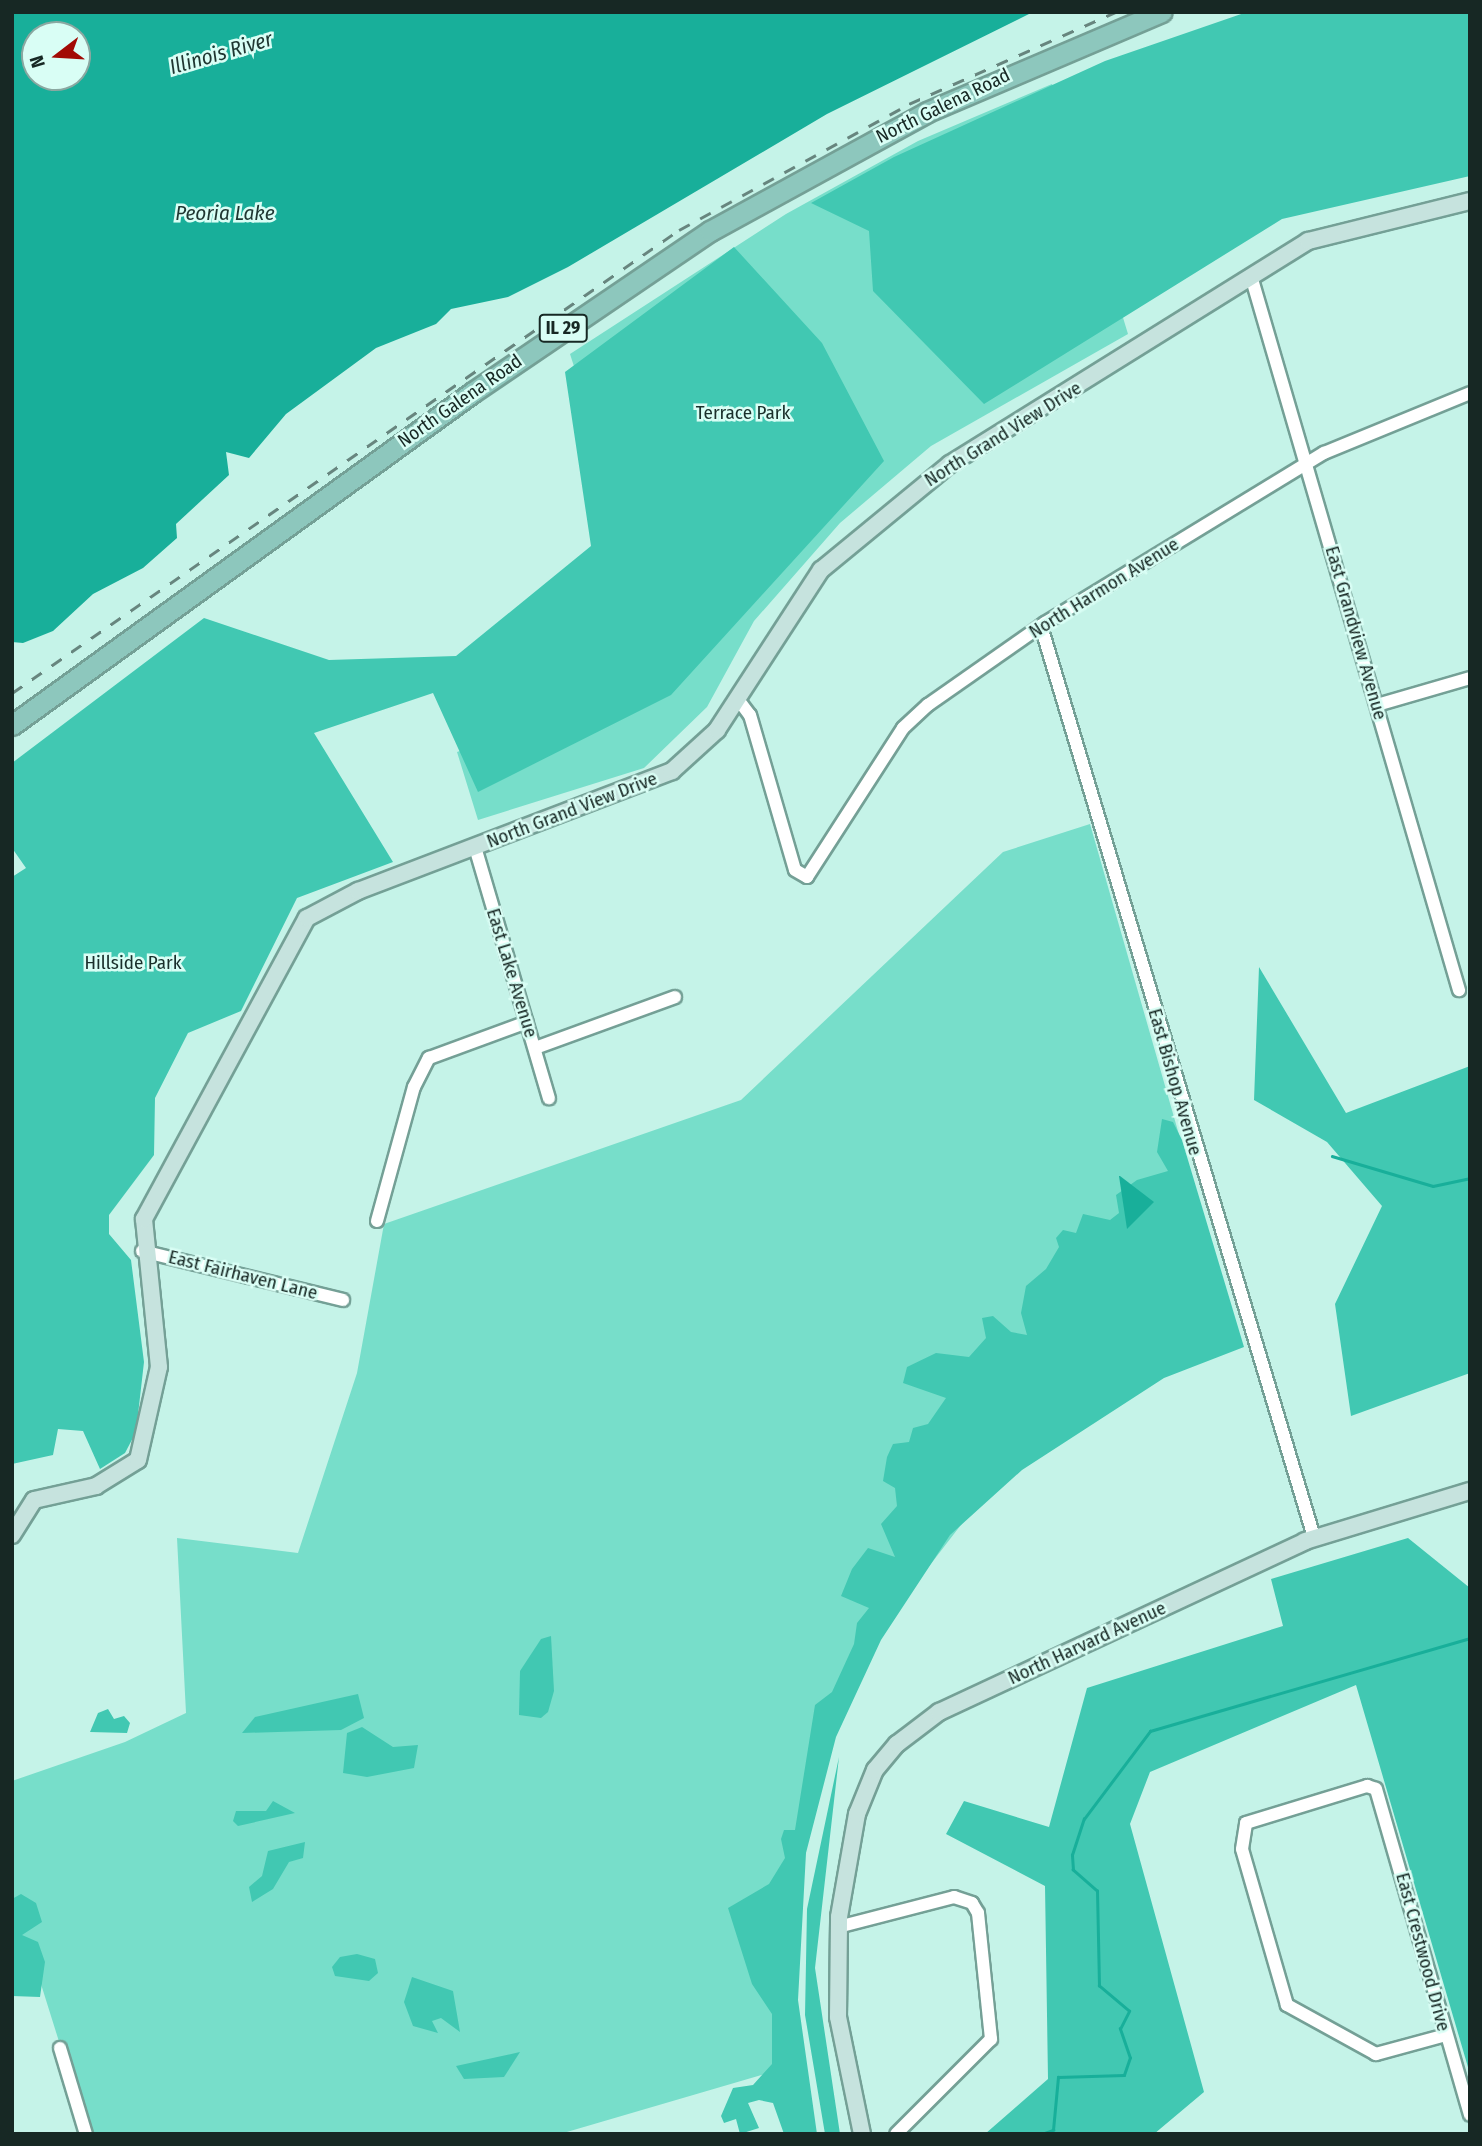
<!DOCTYPE html>
<html>
<head>
<meta charset="utf-8">
<style>
	body { margin:0 }
	#map { position:relative; width:1482px; height:2146px; overflow:hidden; background:#c5f3e8; font-family:"Fira Sans Condensed",sans-serif }
	div>[style] { position:absolute }
	.green>* { inset:0; background:#77deca }
	.forest>* { inset:0; background:#41c8b2 }
	.water>* { inset:0; background:#18af9a }
	.stream>* { height:2.5px; margin:-1.25px; padding:0 1.25px; transform-origin:1.25px; border-radius:1.25px; background:#18af9a }
	.roads { filter:drop-shadow(2px 0 #74a096) drop-shadow(-2px 0 #74a096) drop-shadow(0 2px #74a096) drop-shadow(0 -2px #74a096) }
	.street>* { height:12px; margin:-6px; padding:0 6px; transform-origin:6px; border-radius:6px; background:#fff }
	.secondary>* { height:16px; margin:-8px; padding:0 8px; transform-origin:8px; border-radius:8px; background:#c6e3de }
	.primary>* { height:19px; margin:-9.5px; padding:0 9.5px; transform-origin:9.5px; border-radius:9.5px; background:#8dc7bd }
	.rail>* { height:2.5px; margin-top:-1.25px; transform-origin:0; background:repeating-linear-gradient(90deg,#67857e 0 12px,transparent 0 24px) }
	span { translate:-50% -50%; white-space:nowrap; text-align:center; line-height:1.15; -webkit-text-stroke:5px #d9fef5; paint-order:stroke }
	.shield-label span { padding:2px 5px; background:#d9fef5; border:2px solid; border-radius:5px; -webkit-text-stroke-width:0 }
	.shield-label { font-size:18px; color:#172824; font-weight:700 }
	.street-label { font-size:19px; color:#172824 }
	.park-label { font-size:19px; color:#192f2b }
	.water-label { font-size:21px; color:#1f3631; font-style:italic }
	.frame { position:absolute; inset:0; border:14px solid #172824; pointer-events:none }
	.north { position:absolute; left:21px; top:21px; width:70px; height:70px; box-sizing:border-box; background:#d9fef5; border:2px solid #8ba8a1; border-radius:50%; rotate:253deg; font-size:19px; font-weight:700; line-height:28px; text-align:center; color:#172824 }
	.north::after { content:''; display:block; margin:auto; width:24px; height:32px; background:#a20b05; clip-path:polygon(50% 0,100% 100%,50% 72%,0 100%) }
</style>
</head>
<body>
<div id="map">
	<div class="green">
		<div style="clip-path:polygon(1052px 84px,1128px 334px,931px 446px,840px 523px,754px 621px,707px 707px,644px 768px,478px 820px,457px 752px,675px 680px,570px 354px,786px 214px,918px 141px)"></div>
		<div style="clip-path:polygon(1090px 824px,1239px 1344px,1113px 1386px,1021px 1447px,856px 1661px,797px 1855px,796px 2065px,560px 2134px,88px 2134px,35px 1965px,12px 1943px,12px 1781px,125px 1742px,186px 1713px,177px 1538px,298px 1553px,357px 1373px,384px 1224px,741px 1100px,1003px 852px)"></div>
	</div>
	<div class="forest">
		<div style="clip-path:polygon(1247px 12px,1470px 12px,1470px 176px,1282px 219px,984px 404px,873px 291px,869px 231px,811px 203px,894px 157px,1105px 61px)"></div>
		<div style="clip-path:polygon(734px 247px,822px 343px,884px 461px,671px 695px,478px 792px,433px 693px,314px 733px,393px 862px,297px 898px,241px 1011px,188px 1033px,155px 1098px,154px 1155px,109px 1215px,109px 1234px,131px 1260px,144px 1362px,136px 1432px,125px 1453px,100px 1469px,83px 1431px,58px 1429px,53px 1455px,12px 1464px,12px 877px,26px 868px,12px 848px,12px 763px,204px 618px,329px 660px,456px 656px,591px 546px,565px 372px)"></div>
		<div style="clip-path:polygon(1259px 967px,1346px 1113px,1470px 1066px,1470px 1373px,1351px 1416px,1335px 1304px,1382px 1206px,1327px 1142px,1254px 1100px)"></div>
		<div style="clip-path:polygon(1162px 1119px,1173px 1122px,1182px 1140px,1244px 1347px,1164px 1378px,1022px 1470px,950px 1535px,881px 1640px,836px 1737px,806px 1853px,798px 2000px,817px 2134px,784px 2134px,773px 2103px,759px 2100px,748px 2103px,759px 2128px,740px 2134px,736px 2119px,724px 2123px,721px 2116px,733px 2088px,753px 2085px,772px 2064px,772px 2014px,752px 1984px,728px 1908px,769px 1884px,785px 1858px,781px 1839px,784px 1830px,795px 1830px,815px 1705px,832px 1692px,854px 1644px,857px 1623px,869px 1608px,841px 1596px,852px 1569px,868px 1548px,895px 1557px,881px 1524px,897px 1506px,895px 1488px,883px 1481px,887px 1457px,893px 1444px,909px 1442px,913px 1428px,928px 1424px,946px 1398px,903px 1383px,907px 1367px,936px 1353px,969px 1357px,986px 1338px,982px 1318px,993px 1316px,1011px 1332px,1027px 1335px,1021px 1313px,1026px 1286px,1046px 1269px,1059px 1247px,1056px 1238px,1063px 1230px,1076px 1233px,1083px 1214px,1110px 1220px,1119px 1213px,1116px 1195px,1137px 1180px,1168px 1171px,1157px 1152px)"></div>
		<div style="clip-path:polygon(1408px 1538px,1470px 1588px,1470px 2074px,1356px 1685px,1150px 1772px,1130px 1824px,1204px 2092px,1154px 2134px,985px 2134px,1048px 2079px,1045px 1886px,946px 1834px,964px 1801px,1049px 1827px,1087px 1688px,1283px 1626px,1271px 1579px)"></div>
		<div style="clip-path:polygon(551px 1636px,554px 1691px,548px 1712px,541px 1718px,519px 1715px,520px 1671px,541px 1639px)"></div>
		<div style="clip-path:polygon(358px 1694px,364px 1718px,341px 1730px,242px 1733px,255px 1717px)"></div>
		<div style="clip-path:polygon(108px 1709px,114px 1719px,124px 1716px,130px 1723px,127px 1733px,90px 1732px,98px 1713px)"></div>
		<div style="clip-path:polygon(362px 1727px,393px 1747px,418px 1745px,414px 1768px,367px 1777px,343px 1773px,347px 1733px)"></div>
		<div style="clip-path:polygon(839px 1757px,815px 1968px,840px 2134px,825px 2134px,805px 2015px,807px 1909px)"></div>
		<div style="clip-path:polygon(273px 1801px,295px 1813px,238px 1826px,233px 1821px,236px 1811px,266px 1811px)"></div>
		<div style="clip-path:polygon(305px 1842px,303px 1858px,289px 1862px,273px 1889px,252px 1902px,249px 1887px,262px 1876px,268px 1851px)"></div>
		<div style="clip-path:polygon(21px 1894px,36px 1903px,42px 1922px,22px 1935px,38px 1942px,45px 1962px,40px 1997px,12px 1996px,12px 1899px)"></div>
		<div style="clip-path:polygon(357px 1954px,375px 1959px,378px 1973px,369px 1981px,335px 1976px,332px 1967px,340px 1957px)"></div>
		<div style="clip-path:polygon(412px 1977px,453px 1991px,460px 2032px,441px 2018px,432px 2021px,438px 2033px,413px 2026px,404px 2002px)"></div>
		<div style="clip-path:polygon(520px 2052px,504px 2077px,464px 2079px,456px 2066px)"></div>
	</div>
	<div class="water">
		<div style="clip-path:polygon(evenodd,12px 12px,1033px 12px,827px 114px,568px 267px,508px 297px,451px 309px,436px 324px,376px 348px,286px 414px,249px 458px,226px 452px,229px 475px,176px 524px,177px 538px,143px 568px,93px 594px,53px 631px,23px 643px,12px 642px,12px 12px,35px 35px,77px 35px,77px 77px,35px 77px,35px 35px)"></div>
		<div style="clip-path:polygon(1120px 1176px,1154px 1202px,1127px 1229px,1119px 1176px)"></div>
	</div>
	<div class="stream">
		<div style="left:1332px;top:1156px;width:105px;rotate:16.5deg"></div>
		<div style="left:1433px;top:1186px;width:38px;rotate:-12deg"></div>
		<div style="left:1042px;top:2134px;width:12px;rotate:-20deg"></div>
		<div style="left:1053px;top:2130px;width:53px;rotate:-84.6deg"></div>
		<div style="left:1058px;top:2077px;width:66px;rotate:-1.7deg"></div>
		<div style="left:1124px;top:2075px;width:18px;rotate:-71deg"></div>
		<div style="left:1130px;top:2058px;width:31px;rotate:-109deg"></div>
		<div style="left:1120px;top:2029px;width:20px;rotate:-63deg"></div>
		<div style="left:1129px;top:2011px;width:39px;rotate:-140deg"></div>
		<div style="left:1099px;top:1986px;width:95px;rotate:-91.2deg"></div>
		<div style="left:1097px;top:1891px;width:32px;rotate:-139deg"></div>
		<div style="left:1073px;top:1870px;width:15px;rotate:-94deg"></div>
		<div style="left:1072px;top:1855px;width:38px;rotate:-72deg"></div>
		<div style="left:1084px;top:1819px;width:110px;rotate:-53.1deg"></div>
		<div style="left:1150px;top:1731px;width:333px;rotate:-16.2deg"></div>
	</div>
	<div class="roads">
		<div class="street">
			<div style="left:1251px;top:276px;width:744px;rotate:73.76deg"></div>
			<div style="left:1041px;top:626px;width:951px;rotate:73.32deg"></div>
			<div style="left:737px;top:698px;width:21px;rotate:53deg"></div>
			<div style="left:750px;top:715px;width:161px;rotate:73.8deg"></div>
			<div style="left:795px;top:870px;width:14px;rotate:30deg"></div>
			<div style="left:807px;top:877px;width:177px;rotate:-57.2deg"></div>
			<div style="left:903px;top:728px;width:34px;rotate:-43deg"></div>
			<div style="left:928px;top:705px;width:143px;rotate:-35deg"></div>
			<div style="left:1045px;top:623px;width:327px;rotate:-31.4deg"></div>
			<div style="left:1324px;top:453px;width:158px;rotate:-22.3deg"></div>
			<div style="left:1377px;top:705px;width:97px;rotate:-16.2deg"></div>
			<div style="left:475px;top:847px;width:262px;rotate:73.6deg"></div>
			<div style="left:535px;top:1048px;width:149px;rotate:-20deg"></div>
			<div style="left:377px;top:1221px;width:139px;rotate:-74.6deg"></div>
			<div style="left:414px;top:1087px;width:33px;rotate:-63deg"></div>
			<div style="left:429px;top:1058px;width:104px;rotate:-20.2deg"></div>
			<div style="left:142px;top:1251px;width:207px;rotate:13.7deg"></div>
			<div style="left:838px;top:1927px;width:120px;rotate:-14.5deg"></div>
			<div style="left:954px;top:1897px;width:19px;rotate:18deg"></div>
			<div style="left:972px;top:1903px;width:12px;rotate:59deg"></div>
			<div style="left:978px;top:1913px;width:127px;rotate:84.1deg"></div>
			<div style="left:991px;top:2039px;width:134px;rotate:135deg"></div>
			<div style="left:1446px;top:2035px;width:73px;rotate:164.8deg"></div>
			<div style="left:1376px;top:2054px;width:102px;rotate:-151.2deg"></div>
			<div style="left:1287px;top:2005px;width:162px;rotate:-106.1deg"></div>
			<div style="left:1242px;top:1849px;width:26px;rotate:-81deg"></div>
			<div style="left:1246px;top:1823px;width:127px;rotate:-17deg"></div>
			<div style="left:1367px;top:1786px;width:9px;rotate:18deg"></div>
			<div style="left:1376px;top:1789px;width:339px;rotate:73.9deg"></div>
			<div style="left:60px;top:2048px;width:90px;rotate:73.2deg"></div>
		</div>
		<div class="secondary">
			<div style="left:12px;top:1535px;width:41px;rotate:-57.8deg"></div>
			<div style="left:34px;top:1500px;width:64px;rotate:-12.7deg"></div>
			<div style="left:96px;top:1486px;width:49px;rotate:-31.8deg"></div>
			<div style="left:138px;top:1460px;width:95px;rotate:-77.3deg"></div>
			<div style="left:159px;top:1367px;width:149px;rotate:-95.8deg"></div>
			<div style="left:144px;top:1219px;width:342px;rotate:-61.6deg"></div>
			<div style="left:307px;top:918px;width:58px;rotate:-27.9deg"></div>
			<div style="left:358px;top:891px;width:336px;rotate:-20.9deg"></div>
			<div style="left:672px;top:771px;width:61px;rotate:-42.3deg"></div>
			<div style="left:717px;top:730px;width:191px;rotate:-57deg"></div>
			<div style="left:821px;top:570px;width:167px;rotate:-39.4deg"></div>
			<div style="left:950px;top:464px;width:422px;rotate:-31.9deg"></div>
			<div style="left:1308px;top:241px;width:167px;rotate:-13.9deg"></div>
			<div style="left:862px;top:2134px;width:119px;rotate:-101.6deg"></div>
			<div style="left:838px;top:2017px;width:100px;rotate:-89.4deg"></div>
			<div style="left:839px;top:1917px;width:105px;rotate:-80.1deg"></div>
			<div style="left:857px;top:1814px;width:48px;rotate:-67.8deg"></div>
			<div style="left:875px;top:1770px;width:34px;rotate:-50deg"></div>
			<div style="left:897px;top:1744px;width:53px;rotate:-37.3deg"></div>
			<div style="left:939px;top:1712px;width:404px;rotate:-25deg"></div>
			<div style="left:1305px;top:1541px;width:172px;rotate:-16.9deg"></div>
		</div>
		<div class="primary">
			<div style="left:12px;top:725px;width:569px;rotate:-35.84deg"></div>
			<div style="left:473px;top:392px;width:287px;rotate:-34.2deg"></div>
			<div style="left:710px;top:231px;width:247px;rotate:-28.7deg"></div>
			<div style="left:927px;top:112px;width:255px;rotate:-23.1deg"></div>
		</div>
	</div>
	<div class="rail">
		<div style="left:12px;top:693px;width:812px;rotate:-34.77deg"></div>
		<div style="left:679px;top:230px;width:262px;rotate:-28.7deg"></div>
		<div style="left:909px;top:104px;width:227px;rotate:-24deg"></div>
	</div>
	<div class="shield-label">
		<span style="left:563px;top:328px">IL 29</span>
	</div>
	<div class="street-label">
		<span style="left:943px;top:106px;rotate:-26deg">North Galena Road</span>
		<span style="left:460px;top:401px;rotate:-35deg">North Galena Road</span>
		<span style="left:1003px;top:434px;rotate:-32deg">North Grand View Drive</span>
		<span style="left:1104px;top:588px;rotate:-32deg">North Harmon Avenue</span>
		<span style="left:1356px;top:633px;rotate:74deg">East Grandview Avenue</span>
		<span style="left:572px;top:810px;rotate:-21deg">North Grand View Drive</span>
		<span style="left:512px;top:973px;rotate:73deg">East Lake Avenue</span>
		<span style="left:1175px;top:1082px;rotate:74deg">East Bishop Avenue</span>
		<span style="left:243px;top:1275px;rotate:14deg">East Fairhaven Lane</span>
		<span style="left:1087px;top:1643px;rotate:-25deg">North Harvard Avenue</span>
		<span style="left:1423px;top:1952px;rotate:75deg">East Crestwood Drive</span>
	</div>
	<div class="park-label">
		<span style="left:743px;top:413px">Terrace Park</span>
		<span style="left:133px;top:963px">Hillside Park</span>
	</div>
	<div class="water-label">
		<span style="left:221px;top:53px;rotate:-16deg">Illinois River</span>
		<span style="left:225px;top:213px">Peoria Lake</span>
	</div>
	<div class="frame"></div>
	<div class="north">N</div>
</div>
</body>
</html>
